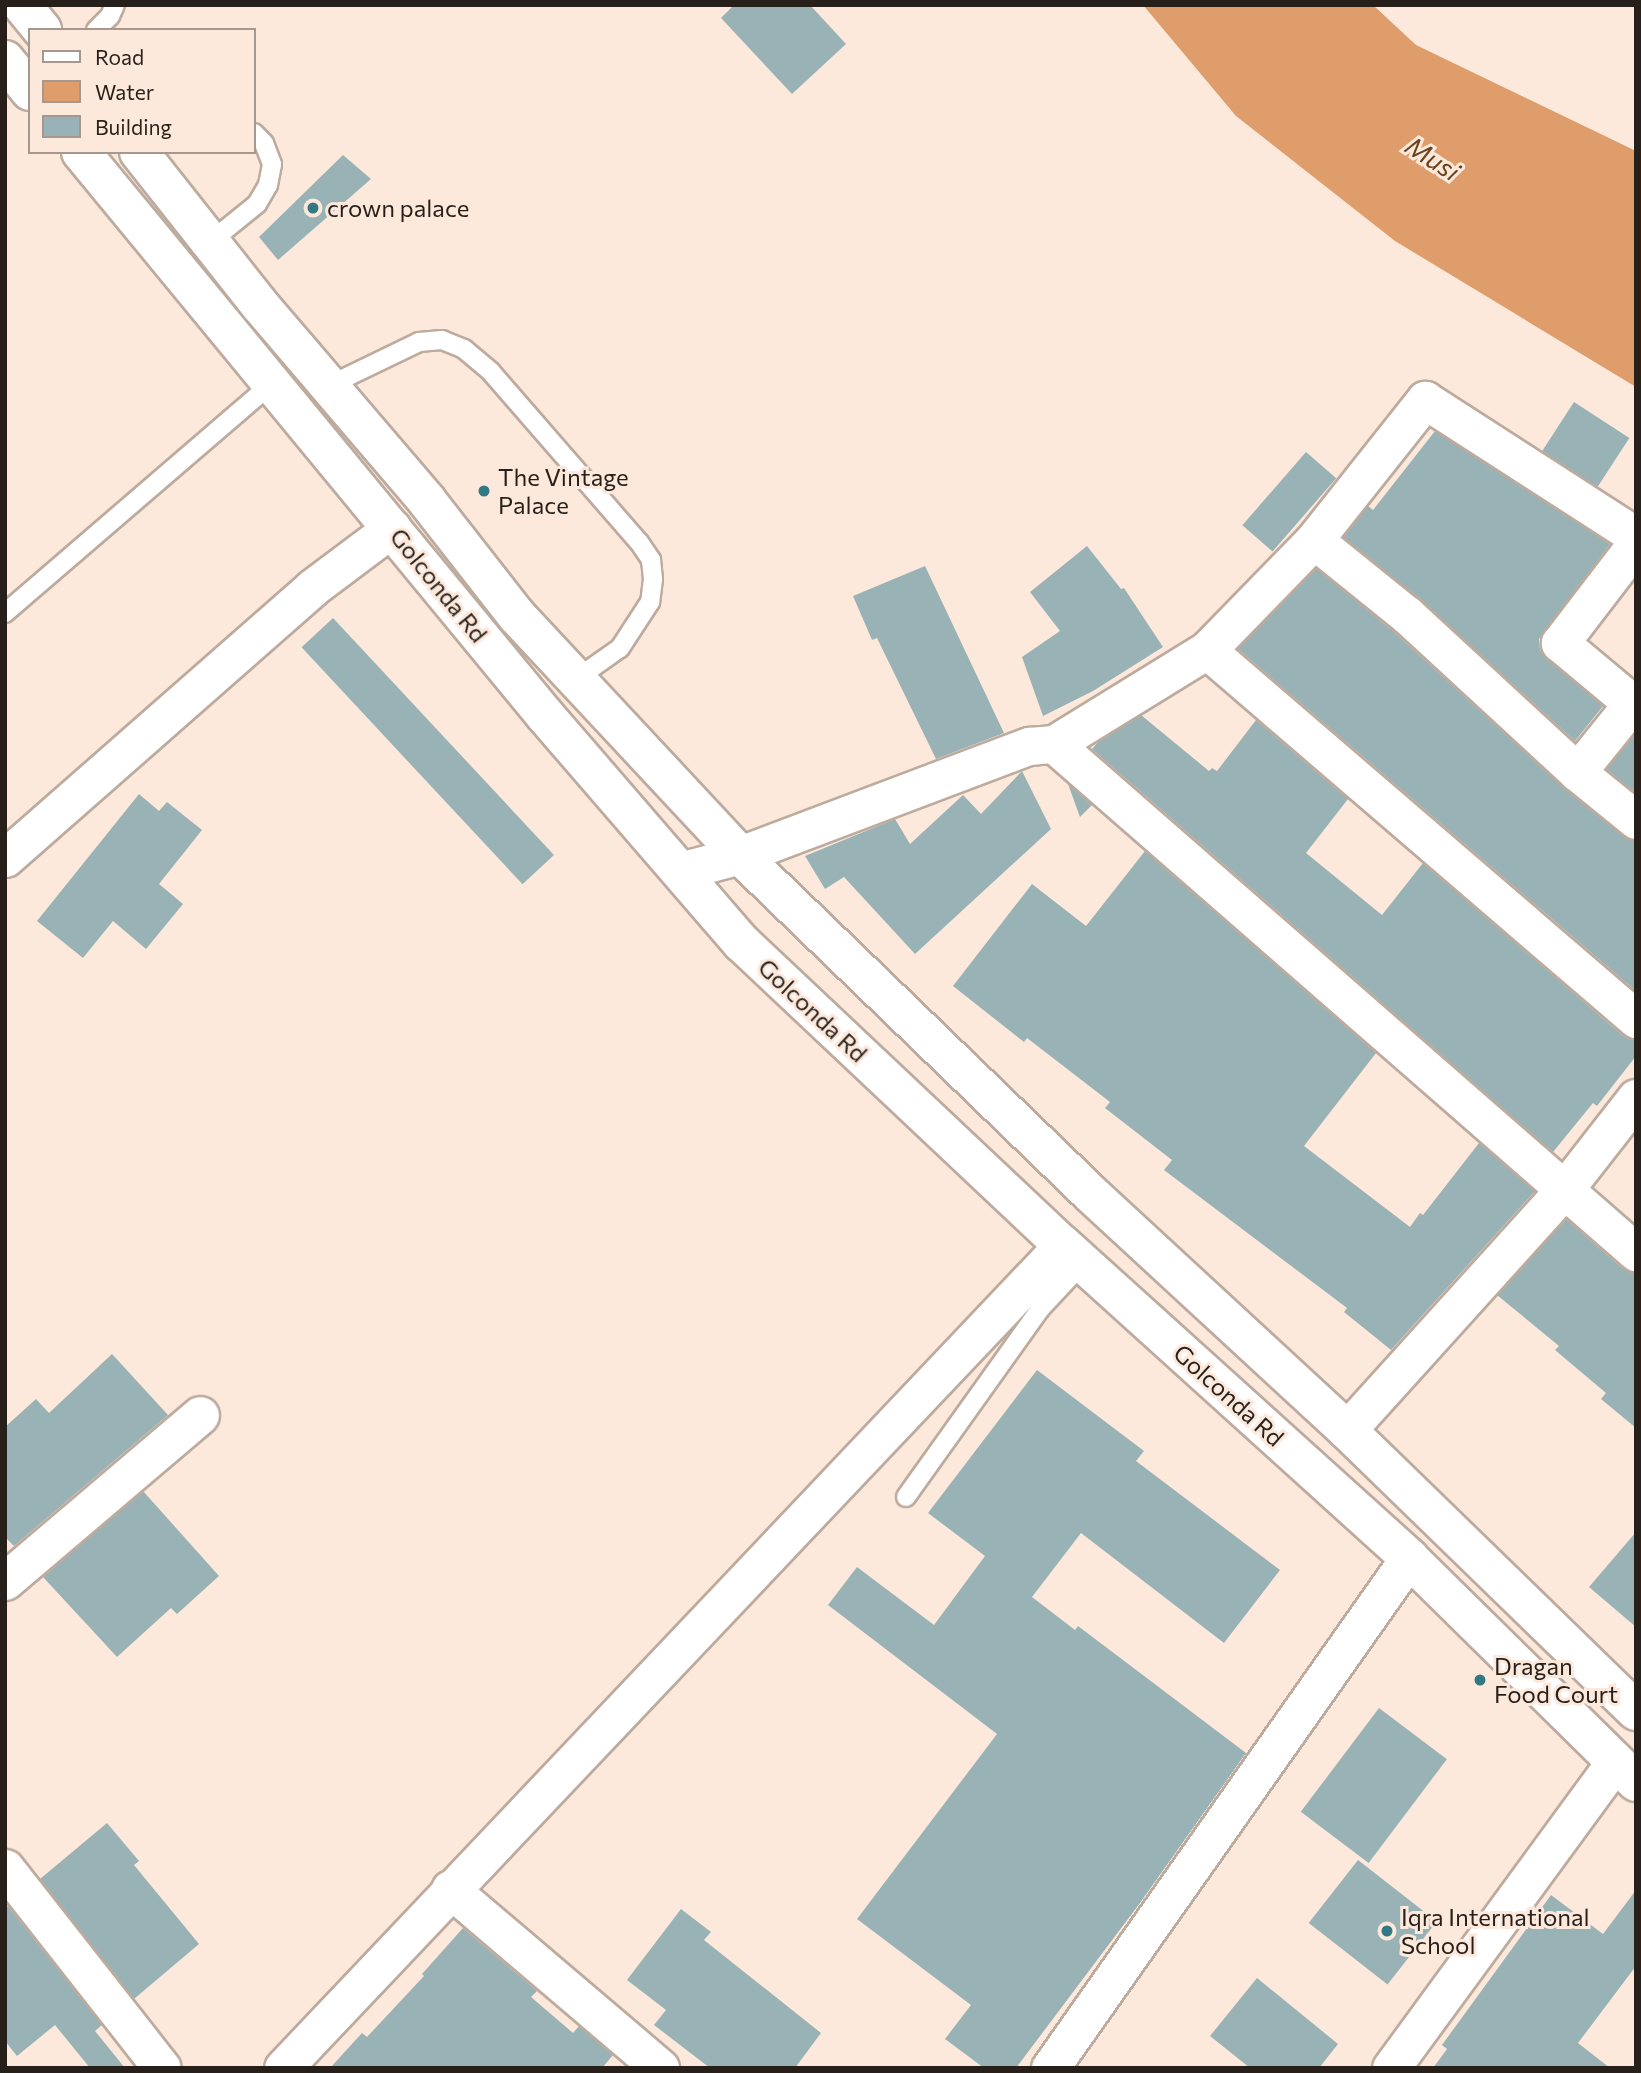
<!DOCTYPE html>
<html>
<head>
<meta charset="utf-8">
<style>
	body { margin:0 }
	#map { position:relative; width:1641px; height:2073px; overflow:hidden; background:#fce9db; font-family:Commissioner,sans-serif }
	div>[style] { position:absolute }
	.water>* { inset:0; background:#de9d6a }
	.building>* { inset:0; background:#99b2b6; transform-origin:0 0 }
	.roads { filter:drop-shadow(2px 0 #bdab9e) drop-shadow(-2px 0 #bdab9e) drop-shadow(0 2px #bdab9e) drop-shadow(0 -2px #bdab9e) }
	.service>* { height:18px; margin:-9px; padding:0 9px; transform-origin:9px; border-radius:9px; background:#fff }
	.minor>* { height:37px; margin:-18.5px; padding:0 18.5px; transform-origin:18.5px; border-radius:18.5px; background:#fff }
	.secondary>* { height:38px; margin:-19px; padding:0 19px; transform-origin:19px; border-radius:19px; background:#fff }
	.dots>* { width:19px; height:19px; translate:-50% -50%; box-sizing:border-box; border:4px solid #fce9db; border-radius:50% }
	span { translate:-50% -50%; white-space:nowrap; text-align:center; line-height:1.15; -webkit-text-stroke:6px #fce9db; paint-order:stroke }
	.poi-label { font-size:24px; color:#261f1a }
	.left { translate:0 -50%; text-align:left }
	.street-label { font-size:24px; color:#261f1a }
	.water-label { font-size:26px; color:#6d421c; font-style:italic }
	.frame { position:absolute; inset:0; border:7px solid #261f1a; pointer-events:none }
	.legend { position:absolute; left:28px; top:28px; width:228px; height:126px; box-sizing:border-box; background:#fce9db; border:2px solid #a6988e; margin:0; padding:9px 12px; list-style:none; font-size:21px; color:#261f1a }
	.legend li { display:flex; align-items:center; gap:14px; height:35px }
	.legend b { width:35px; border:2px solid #a6988e }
</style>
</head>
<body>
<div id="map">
	<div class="water">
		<div style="clip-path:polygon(1143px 5px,1373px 5px,1416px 45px,1636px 151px,1636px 387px,1395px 241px,1236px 116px)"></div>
	</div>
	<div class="building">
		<div style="clip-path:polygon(734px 5px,810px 5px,846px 44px,792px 94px,721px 18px)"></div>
		<div style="clip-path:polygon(343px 155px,371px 179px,278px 260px,259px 237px)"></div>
		<div style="left:1574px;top:402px;width:66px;height:59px;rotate:33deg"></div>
		<div style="clip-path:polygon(1435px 431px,1610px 544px,1539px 639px,1540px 650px,1547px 659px,1603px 706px,1575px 741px,1421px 600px,1343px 537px,1368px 506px,1373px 510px)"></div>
		<div style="left:1306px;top:452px;width:40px;height:97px;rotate:41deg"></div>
		<div style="clip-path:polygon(1087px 546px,1121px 589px,1124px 588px,1163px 647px,1093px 691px,1043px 716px,1022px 657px,1060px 631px,1030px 592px)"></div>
		<div style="clip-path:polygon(925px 566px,1004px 733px,936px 759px,877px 638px,872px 640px,853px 596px)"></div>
		<div style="clip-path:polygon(1316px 568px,1393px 631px,1564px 788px,1623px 836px,1636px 841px,1636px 991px,1238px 649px)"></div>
		<div style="left:333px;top:618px;width:324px;height:43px;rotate:47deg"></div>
		<div style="clip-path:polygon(1141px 715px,1209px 771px,1212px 768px,1217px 771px,1256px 720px,1348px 799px,1306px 853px,1382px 915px,1423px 863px,1622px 1035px,1636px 1039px,1636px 1056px,1597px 1106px,1593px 1103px,1553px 1152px,1092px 749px,1099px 741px)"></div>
		<div style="clip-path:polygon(1636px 733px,1636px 793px,1606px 769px)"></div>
		<div style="clip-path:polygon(1022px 771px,1051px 829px,915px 954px,844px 877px,825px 889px,805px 856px,895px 819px,910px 844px,963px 795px,981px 814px)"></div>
		<div style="clip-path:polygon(1068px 784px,1092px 805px,1080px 817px)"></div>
		<div style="clip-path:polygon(139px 794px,159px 811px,167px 802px,202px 830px,159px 884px,183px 904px,146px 949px,113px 921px,83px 958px,37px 921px)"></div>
		<div style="clip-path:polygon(1145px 851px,1376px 1053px,1304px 1146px,1410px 1227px,1420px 1213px,1423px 1215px,1479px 1143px,1535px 1191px,1391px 1350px,1344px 1312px,1347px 1308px,1164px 1170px,1172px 1160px,1105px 1108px,1110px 1102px,1027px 1038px,1024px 1042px,953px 986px,1032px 884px,1086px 926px)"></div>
		<div style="clip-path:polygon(1566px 1219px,1622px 1268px,1636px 1274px,1636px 1428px,1601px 1399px,1606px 1393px,1555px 1350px,1559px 1346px,1497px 1295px)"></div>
		<div style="clip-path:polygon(112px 1354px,168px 1415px,14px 1546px,5px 1537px,5px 1427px,36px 1399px,49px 1413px)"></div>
		<div style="clip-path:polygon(1037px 1370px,1144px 1451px,1136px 1461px,1280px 1570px,1224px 1643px,1081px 1533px,1032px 1597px,1075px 1630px,1078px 1626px,1246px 1753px,1140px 1903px,1016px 2068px,984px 2068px,945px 2039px,971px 2005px,857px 1919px,997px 1734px,828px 1605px,857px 1567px,934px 1625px,985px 1556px,928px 1513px)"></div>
		<div style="clip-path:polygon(143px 1491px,219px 1576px,177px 1614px,171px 1608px,117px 1657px,43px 1577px)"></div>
		<div style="clip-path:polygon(1636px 1532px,1636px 1627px,1589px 1587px)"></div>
		<div style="left:1379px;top:1708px;width:85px;height:130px;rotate:37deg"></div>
		<div style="clip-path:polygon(107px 1823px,139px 1861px,134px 1865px,199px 1944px,134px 1999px,40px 1879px)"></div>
		<div style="left:1358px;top:1860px;width:100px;height:80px;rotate:38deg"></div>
		<div style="clip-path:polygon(1636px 1890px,1636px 1966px,1578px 2043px,1610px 2068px,1433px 2068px,1447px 2049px,1442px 2045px,1551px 1895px,1603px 1934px)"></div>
		<div style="clip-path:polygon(8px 1906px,102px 2025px,95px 2031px,125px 2068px,90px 2068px,55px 2025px,17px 2056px,5px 2041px,5px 1908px)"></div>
		<div style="clip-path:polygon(681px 1909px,711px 1932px,704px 1940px,821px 2033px,795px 2068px,710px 2068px,654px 2025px,666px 2010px,627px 1980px)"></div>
		<div style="clip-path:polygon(463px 1928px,537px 1991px,531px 1997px,573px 2033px,579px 2026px,613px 2055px,602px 2068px,330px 2068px,362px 2033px,367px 2037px,424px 1976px,422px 1974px)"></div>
		<div style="clip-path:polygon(1257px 1978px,1338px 2044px,1319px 2068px,1250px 2068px,1210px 2036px)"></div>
	</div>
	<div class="roads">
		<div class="service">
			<div style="left:96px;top:30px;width:20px;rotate:-45deg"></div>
			<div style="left:110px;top:16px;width:12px;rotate:-66deg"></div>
			<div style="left:210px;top:242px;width:60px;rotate:-39deg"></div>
			<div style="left:257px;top:204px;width:22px;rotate:-60deg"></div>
			<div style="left:268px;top:185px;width:21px;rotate:-79deg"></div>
			<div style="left:272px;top:164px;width:22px;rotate:-111deg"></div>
			<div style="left:264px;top:143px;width:14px;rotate:-135deg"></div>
			<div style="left:328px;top:386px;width:101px;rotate:-25.8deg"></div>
			<div style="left:419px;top:342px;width:23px;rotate:-5deg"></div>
			<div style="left:442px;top:340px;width:24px;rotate:22deg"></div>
			<div style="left:464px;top:349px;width:35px;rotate:40deg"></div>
			<div style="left:491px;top:372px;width:225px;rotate:49deg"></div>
			<div style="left:639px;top:542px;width:22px;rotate:56deg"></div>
			<div style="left:651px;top:560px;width:19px;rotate:84deg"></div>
			<div style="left:653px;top:579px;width:23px;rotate:97deg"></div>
			<div style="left:650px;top:602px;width:55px;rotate:123.1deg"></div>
			<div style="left:620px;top:648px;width:54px;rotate:144.8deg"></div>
			<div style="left:5px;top:613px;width:352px;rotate:-40.7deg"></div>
			<div style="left:906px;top:1497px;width:231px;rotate:-54.5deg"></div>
			<div style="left:1040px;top:1309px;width:63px;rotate:-46.9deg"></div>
		</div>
		<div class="minor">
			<div style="left:1314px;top:540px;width:119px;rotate:38.9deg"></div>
			<div style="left:1407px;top:615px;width:231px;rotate:42.7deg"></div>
			<div style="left:1577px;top:772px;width:76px;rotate:39.1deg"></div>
			<div style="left:1207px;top:650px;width:566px;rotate:40.7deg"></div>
			<div style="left:1632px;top:703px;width:94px;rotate:-140.2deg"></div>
			<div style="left:1560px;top:643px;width:125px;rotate:-52.5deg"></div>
			<div style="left:1054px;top:744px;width:773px;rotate:41.12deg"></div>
			<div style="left:1577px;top:772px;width:94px;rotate:-51.1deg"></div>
			<div style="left:5px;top:858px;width:409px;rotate:-41.3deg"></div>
			<div style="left:312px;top:588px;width:100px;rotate:-36.9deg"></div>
			<div style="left:680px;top:871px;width:62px;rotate:-14.9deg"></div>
			<div style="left:740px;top:855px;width:309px;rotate:-20.7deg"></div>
			<div style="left:1029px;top:746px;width:25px;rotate:-5deg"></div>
			<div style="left:1054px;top:744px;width:180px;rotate:-31.6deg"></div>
			<div style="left:1207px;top:650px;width:153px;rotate:-45.8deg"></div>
			<div style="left:1314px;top:540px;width:179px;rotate:-51.6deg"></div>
			<div style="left:1425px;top:400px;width:251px;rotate:32.8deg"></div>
			<div style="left:1347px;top:1430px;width:324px;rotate:-47.9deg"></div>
			<div style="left:1564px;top:1190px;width:117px;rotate:-52deg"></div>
			<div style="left:5px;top:1581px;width:256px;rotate:-40.4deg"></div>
			<div style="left:5px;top:1868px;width:254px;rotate:51.9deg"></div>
			<div style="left:450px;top:1889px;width:276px;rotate:40.4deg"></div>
			<div style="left:283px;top:2068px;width:1134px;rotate:-46.54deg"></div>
			<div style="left:1050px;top:2068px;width:624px;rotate:-54.86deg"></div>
			<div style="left:1391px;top:2068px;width:379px;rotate:-53.8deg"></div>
		</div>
		<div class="secondary">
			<div style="left:22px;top:5px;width:32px;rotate:51deg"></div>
			<div style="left:5px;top:60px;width:40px;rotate:51deg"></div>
			<div style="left:81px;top:152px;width:728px;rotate:50.52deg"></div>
			<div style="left:544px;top:714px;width:303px;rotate:49.2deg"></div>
			<div style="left:742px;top:943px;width:441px;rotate:43.3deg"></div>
			<div style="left:1063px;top:1245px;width:467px;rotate:42.1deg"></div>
			<div style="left:1409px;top:1558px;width:319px;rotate:44.6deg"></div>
			<div style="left:139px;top:152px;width:194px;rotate:51.7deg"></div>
			<div style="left:259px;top:304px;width:259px;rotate:49.5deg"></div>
			<div style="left:427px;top:501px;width:146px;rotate:52deg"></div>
			<div style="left:517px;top:616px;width:327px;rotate:47deg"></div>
			<div style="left:740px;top:855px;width:488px;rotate:44deg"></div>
			<div style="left:1091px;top:1194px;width:348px;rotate:42.7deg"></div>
			<div style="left:1347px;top:1430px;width:403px;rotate:44.2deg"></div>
		</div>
	</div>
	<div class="dots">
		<div style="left:313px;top:208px;background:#327984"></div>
		<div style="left:484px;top:491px;background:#327984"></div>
		<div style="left:1480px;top:1680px;background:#327984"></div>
		<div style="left:1387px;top:1931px;background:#327984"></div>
	</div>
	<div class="poi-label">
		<span class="left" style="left:327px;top:208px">crown palace</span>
		<span class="left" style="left:498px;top:491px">The Vintage<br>Palace</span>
		<span class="left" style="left:1494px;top:1680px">Dragan<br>Food Court</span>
		<span class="left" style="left:1401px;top:1931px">Iqra International<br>School</span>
	</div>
	<div class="street-label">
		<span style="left:439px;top:585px;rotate:51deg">Golconda Rd</span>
		<span style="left:813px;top:1010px;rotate:43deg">Golconda Rd</span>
		<span style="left:1229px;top:1395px;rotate:42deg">Golconda Rd</span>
	</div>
	<div class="water-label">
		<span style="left:1433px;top:158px;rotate:33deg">Musi</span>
	</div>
	<div class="frame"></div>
	<ul class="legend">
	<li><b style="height:9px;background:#fff"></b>Road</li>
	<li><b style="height:19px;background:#de9d6a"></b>Water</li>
	<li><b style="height:19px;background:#99b2b6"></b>Building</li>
	</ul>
</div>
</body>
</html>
